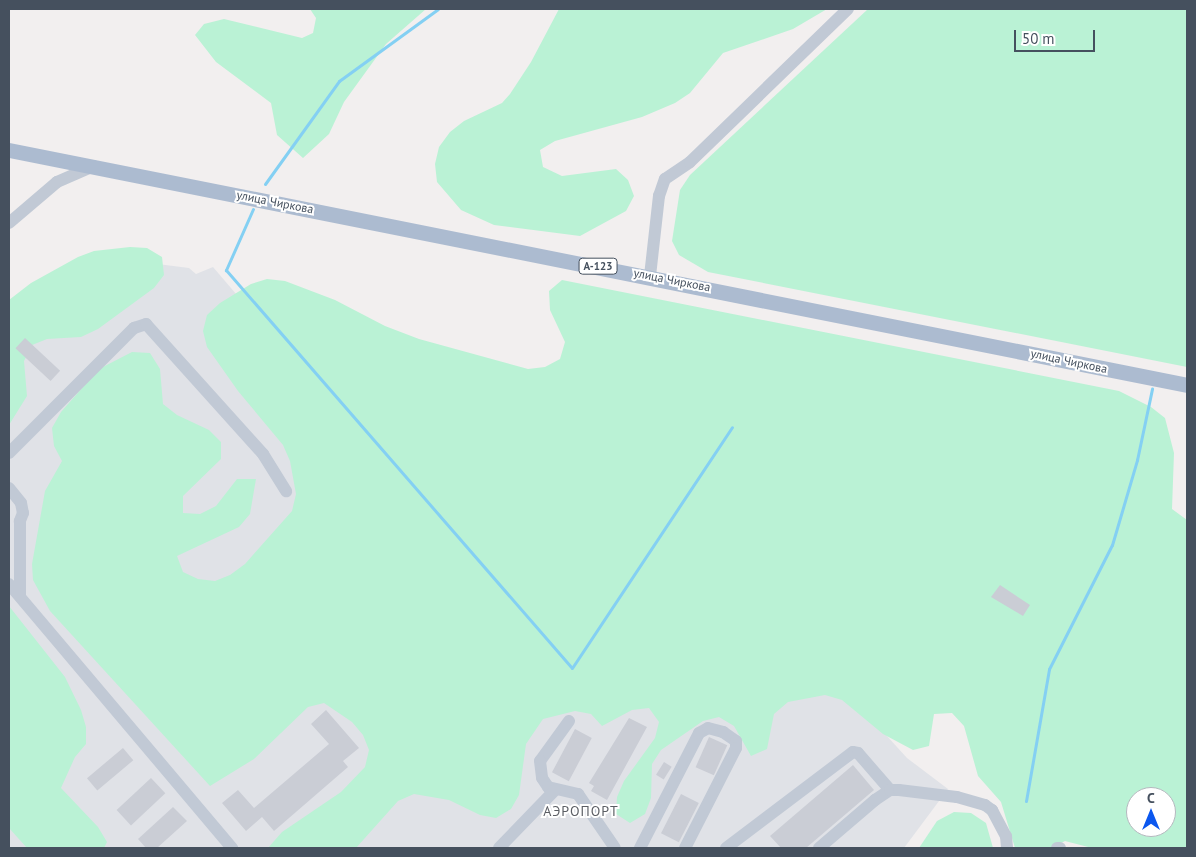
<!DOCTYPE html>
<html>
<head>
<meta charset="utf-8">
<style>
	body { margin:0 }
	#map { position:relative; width:1196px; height:857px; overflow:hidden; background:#f2efef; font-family:"PT Sans",sans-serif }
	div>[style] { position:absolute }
	.airport>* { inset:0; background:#e0e2e7 }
	.green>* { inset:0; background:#baf2d5 }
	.stream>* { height:3px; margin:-1.5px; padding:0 1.5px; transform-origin:1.5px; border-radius:1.5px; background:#84d0f3 }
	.building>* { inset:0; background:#cacdd5; transform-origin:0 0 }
	.minor>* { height:12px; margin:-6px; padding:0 6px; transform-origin:6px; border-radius:6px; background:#c1c9d5 }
	.major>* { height:15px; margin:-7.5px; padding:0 7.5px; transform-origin:7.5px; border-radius:7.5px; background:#acbbd0 }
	span { translate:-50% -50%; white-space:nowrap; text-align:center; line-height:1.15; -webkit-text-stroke:4px #fff; paint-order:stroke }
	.shield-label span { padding:1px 4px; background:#fff; border:1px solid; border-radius:4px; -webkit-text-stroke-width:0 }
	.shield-label { font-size:11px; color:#45505e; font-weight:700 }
	.street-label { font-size:12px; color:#45505e }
	.neighbourhood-label { font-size:14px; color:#5b5e64; letter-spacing:1px }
	.frame { position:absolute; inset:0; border:10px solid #45505e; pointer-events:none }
	.north { position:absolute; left:1126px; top:787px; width:50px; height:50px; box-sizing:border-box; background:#fff; border:1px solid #b5b9bf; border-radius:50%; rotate:0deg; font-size:14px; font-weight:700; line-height:20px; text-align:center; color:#45505e }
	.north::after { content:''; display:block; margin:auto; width:18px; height:22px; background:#0b57ef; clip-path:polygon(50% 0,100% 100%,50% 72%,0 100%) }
	.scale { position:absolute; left:1014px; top:30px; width:81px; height:22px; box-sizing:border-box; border:2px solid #45505e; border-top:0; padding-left:6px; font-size:15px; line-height:18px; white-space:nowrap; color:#45505e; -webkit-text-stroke:4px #fff; paint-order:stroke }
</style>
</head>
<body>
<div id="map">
	<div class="airport">
		<div style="clip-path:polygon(142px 262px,189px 268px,196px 274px,213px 267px,576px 692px,744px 579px,907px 758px,948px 789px,904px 848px,9px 848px,9px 322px)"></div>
	</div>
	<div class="green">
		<div style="clip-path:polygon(310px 9px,426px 9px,386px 44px,344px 102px,329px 134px,303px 158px,277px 135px,271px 103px,216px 62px,195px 35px,204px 24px,224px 19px,302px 38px,313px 33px,316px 18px)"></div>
		<div style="clip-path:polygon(559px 9px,827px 9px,793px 29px,723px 53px,690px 93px,675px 103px,642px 117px,555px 141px,540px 150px,543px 167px,562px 176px,616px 169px,628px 180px,634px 196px,626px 211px,580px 236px,494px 225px,461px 210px,437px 182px,435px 164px,439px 147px,450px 132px,464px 121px,502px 103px,510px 94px,531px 62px)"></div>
		<div style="clip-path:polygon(868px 9px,1187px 9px,1187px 367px,708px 272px,679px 255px,672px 241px,680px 190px,690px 175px)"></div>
		<div style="clip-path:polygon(130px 247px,147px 248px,162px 257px,164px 275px,154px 288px,98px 329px,81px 337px,47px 339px,32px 345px,24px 361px,27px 396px,9px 425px,9px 300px,31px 283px,78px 257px,94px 251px)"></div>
		<div style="clip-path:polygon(evenodd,267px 279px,285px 281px,335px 300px,385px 326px,419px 339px,528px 369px,545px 367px,560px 359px,565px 342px,550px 310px,549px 291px,562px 280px,1119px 391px,1151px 407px,1165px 418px,1174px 453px,1172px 509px,1187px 520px,1187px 848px,1092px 848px,1065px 841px,1051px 848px,1015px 848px,1001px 802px,978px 776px,964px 726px,952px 713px,934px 714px,929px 746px,913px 750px,883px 734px,842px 700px,825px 695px,788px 702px,774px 714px,767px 749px,751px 756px,734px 726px,719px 717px,703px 721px,661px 750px,652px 764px,651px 798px,645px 814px,630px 823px,616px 814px,617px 797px,624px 781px,655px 738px,659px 722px,649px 708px,632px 710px,602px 726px,591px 714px,575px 711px,543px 719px,526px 744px,519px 795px,511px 809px,496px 818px,480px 815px,449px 800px,414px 794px,398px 801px,356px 848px,268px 848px,282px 832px,341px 792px,365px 767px,369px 750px,363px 735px,352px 722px,324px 703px,308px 707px,254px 759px,210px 786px,50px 611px,33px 580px,32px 564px,45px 491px,62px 461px,54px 446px,52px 428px,61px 412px,99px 369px,132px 352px,150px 353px,160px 369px,163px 404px,177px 415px,209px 430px,221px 442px,221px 459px,183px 496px,183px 513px,200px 514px,216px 506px,237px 479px,256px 479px,250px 514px,239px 527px,177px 556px,183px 572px,198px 579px,215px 581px,230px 575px,245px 564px,292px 511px,296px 494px,290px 461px,283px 445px,238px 391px,207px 347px,203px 331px,207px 315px,220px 303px,251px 284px,267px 279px,1136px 797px,1166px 797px,1166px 827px,1136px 827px,1136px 797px)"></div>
		<div style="clip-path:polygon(9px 606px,65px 677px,81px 710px,86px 727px,86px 744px,75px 757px,61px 788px,98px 827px,107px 842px,104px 848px,27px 848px,9px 828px)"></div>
		<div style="clip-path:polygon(954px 812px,971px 813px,986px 823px,993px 848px,919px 848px,937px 821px)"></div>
	</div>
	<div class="stream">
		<div style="left:265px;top:184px;width:127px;rotate:-54.3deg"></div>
		<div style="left:339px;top:81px;width:122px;rotate:-36deg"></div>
		<div style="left:253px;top:209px;width:67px;rotate:113.9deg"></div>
		<div style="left:226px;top:270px;width:527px;rotate:49deg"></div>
		<div style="left:572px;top:668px;width:289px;rotate:-56.4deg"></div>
		<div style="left:1026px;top:801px;width:134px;rotate:-80.1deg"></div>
		<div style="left:1049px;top:669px;width:139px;rotate:-63.1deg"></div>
		<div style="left:1112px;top:545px;width:89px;rotate:-73.6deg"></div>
		<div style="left:1137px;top:460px;width:73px;rotate:-78.1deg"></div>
	</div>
	<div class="building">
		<div style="left:25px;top:338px;width:48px;height:14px;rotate:43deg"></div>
		<div style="clip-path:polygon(1000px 585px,1030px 605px,1023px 616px,991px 597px)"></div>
		<div style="clip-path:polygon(326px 710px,359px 748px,343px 761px,348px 767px,274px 831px,262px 817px,246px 831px,222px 803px,238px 790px,254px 808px,329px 744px,311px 724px)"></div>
		<div style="clip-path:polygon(629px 718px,647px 727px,607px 800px,591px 791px,594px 786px,589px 783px)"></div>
		<div style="left:575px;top:729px;width:19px;height:49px;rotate:28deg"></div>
		<div style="left:709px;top:737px;width:20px;height:33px;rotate:24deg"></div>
		<div style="left:123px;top:748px;width:16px;height:47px;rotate:50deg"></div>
		<div style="left:664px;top:762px;width:9px;height:15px;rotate:32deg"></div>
		<div style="clip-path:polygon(853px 765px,874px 790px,806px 848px,781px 848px,770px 836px)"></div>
		<div style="left:151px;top:778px;width:21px;height:47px;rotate:47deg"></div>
		<div style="left:681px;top:794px;width:20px;height:44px;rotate:27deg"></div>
		<div style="clip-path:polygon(173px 807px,187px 821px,157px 848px,146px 848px,138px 839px)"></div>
	</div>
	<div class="minor">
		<div style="left:9px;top:223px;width:63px;rotate:-40.5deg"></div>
		<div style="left:57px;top:182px;width:40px;rotate:-23.4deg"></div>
		<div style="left:650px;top:276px;width:81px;rotate:-83.6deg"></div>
		<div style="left:659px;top:196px;width:18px;rotate:-71deg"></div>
		<div style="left:665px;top:179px;width:30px;rotate:-34deg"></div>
		<div style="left:690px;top:162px;width:220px;rotate:-44.1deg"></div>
		<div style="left:9px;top:453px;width:177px;rotate:-45deg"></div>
		<div style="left:134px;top:328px;width:13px;rotate:-18deg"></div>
		<div style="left:146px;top:324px;width:175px;rotate:48deg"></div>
		<div style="left:263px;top:454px;width:44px;rotate:58.1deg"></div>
		<div style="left:9px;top:488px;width:19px;rotate:51deg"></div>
		<div style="left:21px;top:503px;width:10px;rotate:79deg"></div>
		<div style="left:23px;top:513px;width:9px;rotate:111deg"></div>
		<div style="left:20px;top:521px;width:75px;rotate:90deg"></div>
		<div style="left:9px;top:584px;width:346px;rotate:49.8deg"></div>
		<div style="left:569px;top:721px;width:49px;rotate:125.9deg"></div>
		<div style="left:540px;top:761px;width:17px;rotate:83deg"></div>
		<div style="left:542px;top:778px;width:11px;rotate:56deg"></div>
		<div style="left:548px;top:787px;width:31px;rotate:13deg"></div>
		<div style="left:578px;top:794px;width:65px;rotate:55.6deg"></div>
		<div style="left:499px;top:848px;width:81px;rotate:-46deg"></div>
		<div style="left:640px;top:848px;width:129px;rotate:-62.8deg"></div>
		<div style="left:699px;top:733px;width:10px;rotate:-29deg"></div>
		<div style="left:708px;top:728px;width:16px;rotate:15deg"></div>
		<div style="left:723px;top:732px;width:16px;rotate:35deg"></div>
		<div style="left:736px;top:741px;width:7px;rotate:90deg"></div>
		<div style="left:736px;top:748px;width:112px;rotate:117deg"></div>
		<div style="left:726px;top:848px;width:159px;rotate:-37.1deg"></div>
		<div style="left:853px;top:752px;width:5px;rotate:11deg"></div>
		<div style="left:858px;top:753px;width:49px;rotate:49.1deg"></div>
		<div style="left:819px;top:848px;width:74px;rotate:-40.6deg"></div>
		<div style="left:875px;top:800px;width:18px;rotate:-34deg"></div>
		<div style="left:890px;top:790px;width:9px"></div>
		<div style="left:899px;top:790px;width:58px;rotate:6.9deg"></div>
		<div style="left:957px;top:797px;width:29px;rotate:16deg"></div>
		<div style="left:985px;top:805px;width:9px;rotate:36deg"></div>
		<div style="left:992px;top:810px;width:30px;rotate:62deg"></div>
		<div style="left:1006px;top:836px;width:12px;rotate:85deg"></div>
		<div style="left:1057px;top:848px;width:3px"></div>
	</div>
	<div class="major">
		<div style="left:9px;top:150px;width:1201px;rotate:11.28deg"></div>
	</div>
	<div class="shield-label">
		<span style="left:598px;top:266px">А-123</span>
	</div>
	<div class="street-label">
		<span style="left:275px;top:202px;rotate:11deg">улица Чиркова</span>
		<span style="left:672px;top:280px;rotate:11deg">улица Чиркова</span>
		<span style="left:1069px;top:361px;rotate:12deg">улица Чиркова</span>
	</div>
	<div class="neighbourhood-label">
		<span style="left:581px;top:811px">АЭРОПОРТ</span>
	</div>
	<div class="frame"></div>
	<div class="north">С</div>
	<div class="scale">50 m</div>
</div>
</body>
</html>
